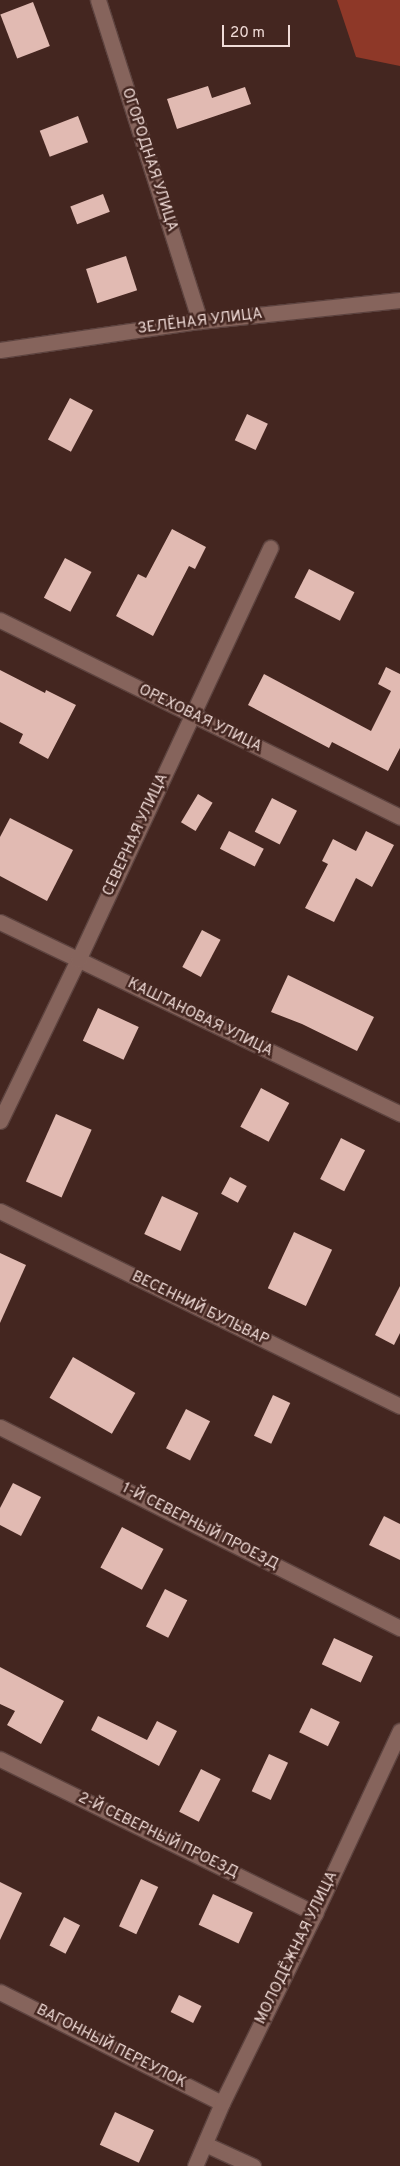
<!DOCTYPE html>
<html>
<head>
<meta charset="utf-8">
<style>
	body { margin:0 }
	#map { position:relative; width:400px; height:2166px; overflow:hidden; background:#442620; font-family:Overpass,sans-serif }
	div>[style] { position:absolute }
	.forest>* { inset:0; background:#8e3828 }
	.building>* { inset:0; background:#e1bab2; transform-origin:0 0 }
	.roads { filter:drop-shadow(1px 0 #5d433f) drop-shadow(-1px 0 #5d433f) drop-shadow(0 1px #5d433f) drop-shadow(0 -1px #5d433f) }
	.street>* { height:15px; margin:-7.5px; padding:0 7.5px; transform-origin:7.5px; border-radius:7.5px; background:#86645c }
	span { translate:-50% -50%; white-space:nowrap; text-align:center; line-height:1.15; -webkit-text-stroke:5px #442620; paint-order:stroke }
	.street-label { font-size:15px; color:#f0dbd7 }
	.scale { position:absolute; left:222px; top:25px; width:68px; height:22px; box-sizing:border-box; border:2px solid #f0dbd7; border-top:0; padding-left:6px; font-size:15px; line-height:18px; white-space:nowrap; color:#f0dbd7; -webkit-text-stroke:4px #442620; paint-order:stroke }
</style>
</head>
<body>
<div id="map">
	<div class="forest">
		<div style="clip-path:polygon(337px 0,400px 0,400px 66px,356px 57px)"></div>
	</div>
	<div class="building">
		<div style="left:33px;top:2px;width:47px;height:35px;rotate:69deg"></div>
		<div style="clip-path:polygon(208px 86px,212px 98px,245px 87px,251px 104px,177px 129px,167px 99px)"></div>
		<div style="left:78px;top:116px;width:28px;height:41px;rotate:69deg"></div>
		<div style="left:103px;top:194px;width:19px;height:35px;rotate:69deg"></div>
		<div style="left:126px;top:256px;width:36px;height:42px;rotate:72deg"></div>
		<div style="left:70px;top:398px;width:26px;height:47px;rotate:28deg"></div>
		<div style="left:247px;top:414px;width:23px;height:29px;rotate:25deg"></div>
		<div style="clip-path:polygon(172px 529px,206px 547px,195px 569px,189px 566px,153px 636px,116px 616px,138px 574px,146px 578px)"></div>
		<div style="left:65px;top:558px;width:30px;height:45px;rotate:28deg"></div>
		<div style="left:309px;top:569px;width:51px;height:32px;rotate:27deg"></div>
		<div style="clip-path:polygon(386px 667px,400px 674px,400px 748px,388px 771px,332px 742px,329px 748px,248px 705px,264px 674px,371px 731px,391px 691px,378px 684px)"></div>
		<div style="clip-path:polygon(0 670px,45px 693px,46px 690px,76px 705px,48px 759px,19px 743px,23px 734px,0 722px)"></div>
		<div style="left:198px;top:794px;width:17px;height:33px;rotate:31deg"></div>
		<div style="left:272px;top:798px;width:28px;height:38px;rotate:27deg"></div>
		<div style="clip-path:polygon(10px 818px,73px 850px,47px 901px,0 876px,0 837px)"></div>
		<div style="left:229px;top:831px;width:39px;height:20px;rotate:27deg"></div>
		<div style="clip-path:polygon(366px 831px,394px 845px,372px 887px,356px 878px,334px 922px,305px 908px,328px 864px,322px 861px,333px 839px,356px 851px)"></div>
		<div style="left:202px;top:930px;width:21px;height:42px;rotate:28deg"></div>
		<div style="clip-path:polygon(288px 975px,374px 1017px,357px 1051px,302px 1024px,271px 1012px)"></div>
		<div style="left:98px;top:1008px;width:45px;height:36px;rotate:25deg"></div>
		<div style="left:261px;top:1088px;width:32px;height:44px;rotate:28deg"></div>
		<div style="left:56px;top:1114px;width:39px;height:74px;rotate:24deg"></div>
		<div style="left:341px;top:1138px;width:27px;height:46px;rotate:27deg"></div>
		<div style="left:230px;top:1177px;width:19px;height:19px;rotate:28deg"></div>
		<div style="left:162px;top:1196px;width:40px;height:42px;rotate:25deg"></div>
		<div style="left:294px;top:1232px;width:42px;height:62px;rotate:25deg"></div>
		<div style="clip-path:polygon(0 1253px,26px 1265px,0 1323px)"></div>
		<div style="clip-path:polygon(400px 1286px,400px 1333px,394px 1345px,375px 1335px)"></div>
		<div style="left:73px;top:1357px;width:72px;height:47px;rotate:30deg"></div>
		<div style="left:273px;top:1395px;width:19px;height:45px;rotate:25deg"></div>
		<div style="left:186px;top:1409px;width:27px;height:44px;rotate:27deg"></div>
		<div style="clip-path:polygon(13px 1483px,41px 1497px,21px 1536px,0 1525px,0 1508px)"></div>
		<div style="clip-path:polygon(384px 1516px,400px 1524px,400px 1560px,369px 1545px)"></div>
		<div style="left:122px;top:1527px;width:47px;height:46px;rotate:28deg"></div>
		<div style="left:165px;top:1589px;width:25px;height:42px;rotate:27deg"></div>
		<div style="left:334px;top:1638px;width:43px;height:29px;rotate:25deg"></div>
		<div style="clip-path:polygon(0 1667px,64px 1701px,41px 1744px,7px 1725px,15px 1711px,0 1704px)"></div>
		<div style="left:311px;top:1708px;width:32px;height:27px;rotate:26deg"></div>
		<div style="clip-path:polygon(98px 1716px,147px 1740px,157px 1721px,177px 1731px,159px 1766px,91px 1730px)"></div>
		<div style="left:269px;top:1754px;width:21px;height:41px;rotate:25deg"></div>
		<div style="left:201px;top:1769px;width:22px;height:48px;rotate:27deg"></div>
		<div style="left:141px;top:1879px;width:19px;height:52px;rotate:25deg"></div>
		<div style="clip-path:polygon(0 1882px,22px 1893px,0 1940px)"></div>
		<div style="left:213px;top:1894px;width:44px;height:34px;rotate:25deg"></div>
		<div style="left:64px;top:1917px;width:18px;height:32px;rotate:27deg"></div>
		<div style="left:179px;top:1995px;width:25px;height:19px;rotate:26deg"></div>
		<div style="left:115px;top:2112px;width:43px;height:36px;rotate:25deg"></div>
	</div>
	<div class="roads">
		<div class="street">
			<div style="left:98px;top:0;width:337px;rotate:72.4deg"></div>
			<div style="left:0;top:350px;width:202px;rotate:-8.3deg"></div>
			<div style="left:200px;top:321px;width:201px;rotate:-6deg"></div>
			<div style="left:0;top:620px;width:446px;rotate:26.2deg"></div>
			<div style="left:0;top:922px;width:444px;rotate:25.6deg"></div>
			<div style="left:0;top:1121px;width:179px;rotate:-64.2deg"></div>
			<div style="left:78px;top:960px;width:455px;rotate:-65deg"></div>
			<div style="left:0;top:1211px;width:445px;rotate:26deg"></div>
			<div style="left:0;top:1427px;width:448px;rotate:26.7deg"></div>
			<div style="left:0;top:1759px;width:351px;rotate:26.1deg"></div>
			<div style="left:0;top:1992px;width:248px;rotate:26.6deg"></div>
			<div style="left:205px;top:2144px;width:53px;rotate:24.6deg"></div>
			<div style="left:195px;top:2166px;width:69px;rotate:-66.8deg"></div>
			<div style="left:222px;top:2103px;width:212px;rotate:-63.9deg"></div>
			<div style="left:315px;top:1913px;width:201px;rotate:-65deg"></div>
		</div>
	</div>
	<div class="street-label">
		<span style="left:149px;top:160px;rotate:72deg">ОГОРОДНАЯ УЛИЦА</span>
		<span style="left:200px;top:322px;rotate:-7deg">ЗЕЛЁНАЯ УЛИЦА</span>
		<span style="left:200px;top:719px;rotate:26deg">ОРЕХОВАЯ УЛИЦА</span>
		<span style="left:136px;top:835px;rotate:-65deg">СЕВЕРНАЯ УЛИЦА</span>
		<span style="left:200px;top:1018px;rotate:26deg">КАШТАНОВАЯ УЛИЦА</span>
		<span style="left:200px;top:1309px;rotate:26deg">ВЕСЕННИЙ БУЛЬВАР</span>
		<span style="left:200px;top:1527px;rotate:27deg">1-Й СЕВЕРНЫЙ ПРОЕЗД</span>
		<span style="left:158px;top:1836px;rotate:26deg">2-Й СЕВЕРНЫЙ ПРОЕЗД</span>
		<span style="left:297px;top:1948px;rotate:-64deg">МОЛОДЁЖНАЯ УЛИЦА</span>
		<span style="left:111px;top:2047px;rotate:27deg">ВАГОННЫЙ ПЕРЕУЛОК</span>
	</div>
	<div class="scale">20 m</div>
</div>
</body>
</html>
